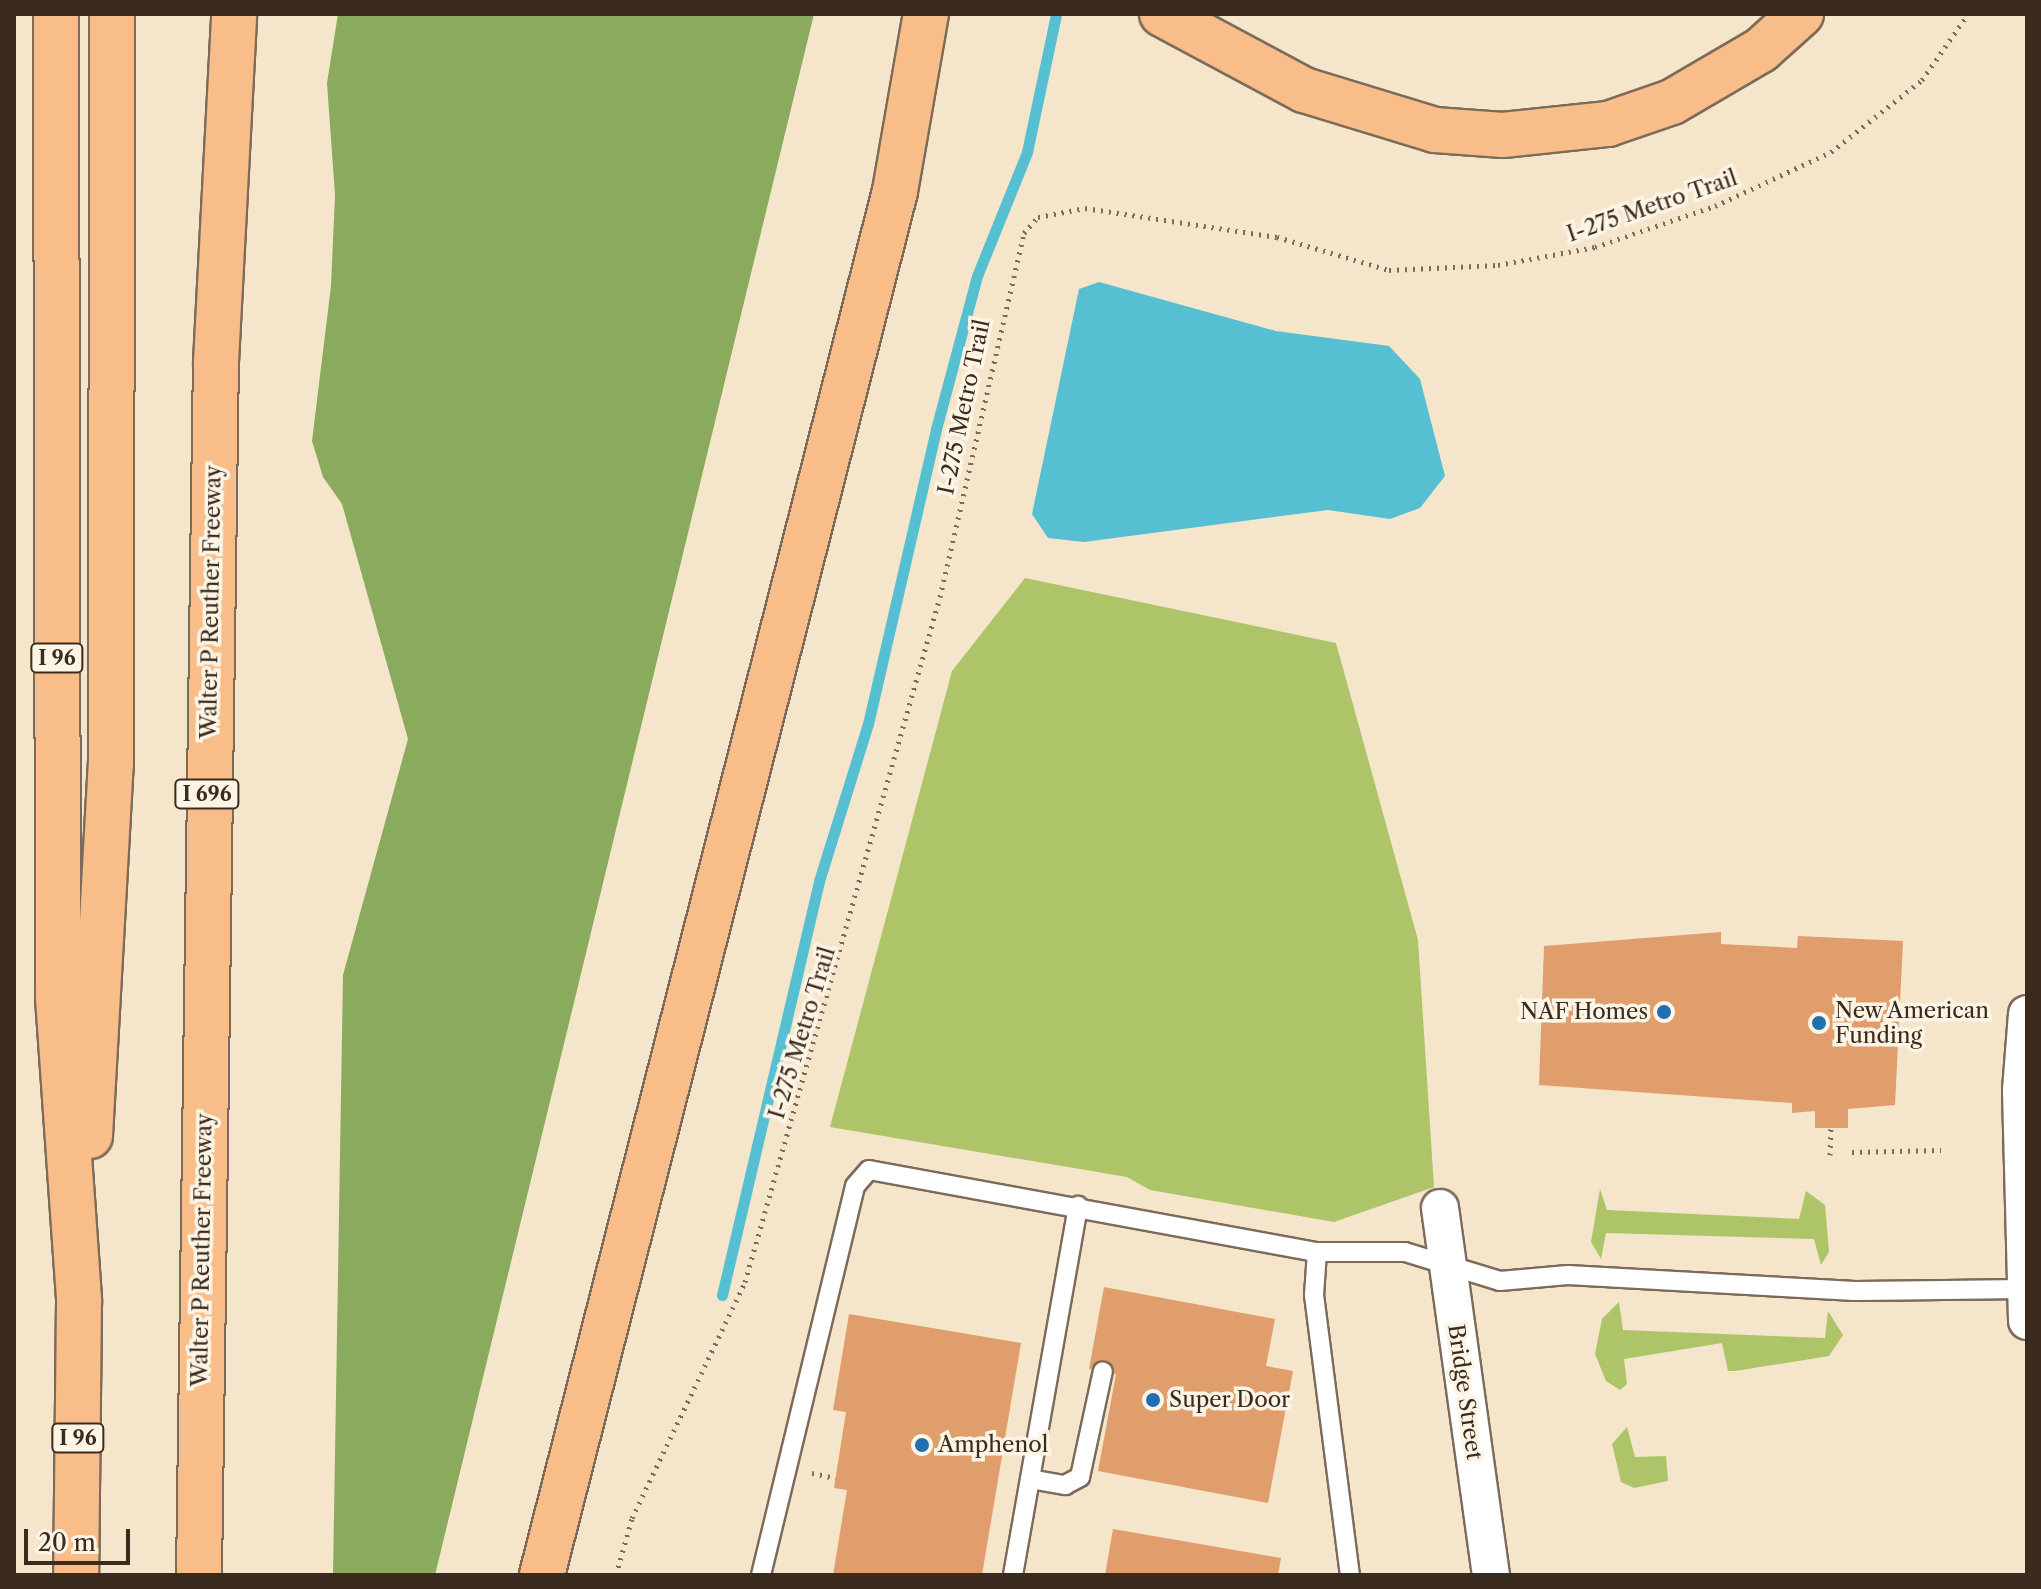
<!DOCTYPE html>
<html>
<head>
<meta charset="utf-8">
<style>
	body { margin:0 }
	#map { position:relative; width:2041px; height:1589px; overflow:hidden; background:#f5e5ca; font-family:"Libre Caslon Text",serif }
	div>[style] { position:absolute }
	.green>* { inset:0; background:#aec469 }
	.forest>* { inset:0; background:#8aaa5d }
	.water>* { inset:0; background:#56c0d2 }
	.stream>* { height:11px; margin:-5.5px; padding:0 5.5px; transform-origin:5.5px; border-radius:5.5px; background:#56c0d2 }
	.building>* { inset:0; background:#e09e6d }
	.path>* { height:5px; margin-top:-2.5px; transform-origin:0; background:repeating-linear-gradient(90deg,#7c6b5a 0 2px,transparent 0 8px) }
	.roads { filter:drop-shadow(2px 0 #7c6b5a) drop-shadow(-2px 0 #7c6b5a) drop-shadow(0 2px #7c6b5a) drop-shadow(0 -2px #7c6b5a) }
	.service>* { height:18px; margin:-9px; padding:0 9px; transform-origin:9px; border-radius:9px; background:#fff }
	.minor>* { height:36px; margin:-18px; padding:0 18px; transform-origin:18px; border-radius:18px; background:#fff }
	.motorway>* { height:44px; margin:-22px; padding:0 22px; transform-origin:22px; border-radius:22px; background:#f8bd89 }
	.dots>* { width:22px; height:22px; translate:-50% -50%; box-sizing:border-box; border:4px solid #fcf5e5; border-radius:50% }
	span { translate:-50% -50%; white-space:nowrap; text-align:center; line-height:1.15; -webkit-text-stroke:7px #fcf5e5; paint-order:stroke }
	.shield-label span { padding:2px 6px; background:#fcf5e5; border:2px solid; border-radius:6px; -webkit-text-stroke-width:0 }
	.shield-label { font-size:20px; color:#3b2a1e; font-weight:700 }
	.street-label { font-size:22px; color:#3b2a1e }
	.poi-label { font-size:22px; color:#3b2a1e }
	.left { translate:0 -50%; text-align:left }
	.right { translate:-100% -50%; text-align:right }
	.frame { position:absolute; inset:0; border:16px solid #3b2a1e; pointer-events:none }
	.scale { position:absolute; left:24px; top:1529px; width:106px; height:36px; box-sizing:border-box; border:4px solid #3b2a1e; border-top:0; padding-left:10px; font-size:24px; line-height:28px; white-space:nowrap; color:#3b2a1e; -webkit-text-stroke:6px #fcf5e5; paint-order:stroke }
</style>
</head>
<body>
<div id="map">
	<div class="green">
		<div style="clip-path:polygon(1025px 578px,1336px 643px,1418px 940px,1434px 1187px,1334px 1222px,1150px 1190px,1127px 1177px,830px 1127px,952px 671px)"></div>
		<div style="clip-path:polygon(1600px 1189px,1607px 1210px,1799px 1219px,1806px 1191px,1825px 1205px,1829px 1252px,1821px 1265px,1814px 1239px,1606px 1233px,1601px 1259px,1591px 1242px)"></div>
		<div style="clip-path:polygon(1619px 1302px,1623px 1330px,1825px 1338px,1828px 1311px,1843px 1335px,1829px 1356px,1735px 1371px,1728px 1371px,1722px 1343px,1624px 1359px,1627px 1384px,1620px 1390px,1606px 1381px,1595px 1354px,1602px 1319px)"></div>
		<div style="clip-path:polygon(1627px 1427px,1635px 1457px,1666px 1456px,1668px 1481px,1634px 1488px,1621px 1482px,1612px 1444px)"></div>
	</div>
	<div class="forest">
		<div style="clip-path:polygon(338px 14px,814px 14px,435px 1575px,333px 1575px,343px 975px,408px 739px,342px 504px,323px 477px,312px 441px,331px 286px,335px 195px,327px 83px)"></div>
	</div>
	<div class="water">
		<div style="clip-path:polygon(1099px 282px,1276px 331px,1389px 346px,1420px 379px,1445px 476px,1420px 508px,1390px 519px,1328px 510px,1084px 542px,1048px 538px,1032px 514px,1079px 289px)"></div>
	</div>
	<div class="stream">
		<div style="left:722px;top:1295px;width:425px;rotate:-76.8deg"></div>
		<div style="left:819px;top:881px;width:164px;rotate:-72.7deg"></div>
		<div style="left:868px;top:724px;width:303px;rotate:-77deg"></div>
		<div style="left:936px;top:429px;width:158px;rotate:-75deg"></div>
		<div style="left:977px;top:276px;width:134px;rotate:-68deg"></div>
		<div style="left:1027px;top:152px;width:141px;rotate:-78.1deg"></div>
	</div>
	<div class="building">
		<div style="clip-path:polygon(1721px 932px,1721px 944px,1797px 948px,1798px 936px,1903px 941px,1895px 1105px,1848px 1109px,1848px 1128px,1815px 1128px,1815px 1111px,1792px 1113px,1792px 1103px,1539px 1085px,1544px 946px)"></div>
		<div style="clip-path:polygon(1104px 1287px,1275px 1319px,1266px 1366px,1293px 1371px,1268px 1503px,1098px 1471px,1116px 1374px,1089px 1369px)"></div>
		<div style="clip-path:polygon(849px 1314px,1021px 1343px,982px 1575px,833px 1575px,847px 1490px,834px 1488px,846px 1412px,833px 1410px)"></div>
		<div style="clip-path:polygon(1113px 1529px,1281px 1558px,1278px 1575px,1105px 1575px)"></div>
	</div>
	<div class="path">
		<div style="left:1852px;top:1152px;width:89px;rotate:-1.3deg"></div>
		<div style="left:1830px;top:1155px;width:27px;rotate:-88deg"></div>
		<div style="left:812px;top:1473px;width:24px;rotate:12deg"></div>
		<div style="left:616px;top:1575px;width:59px;rotate:-74.3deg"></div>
		<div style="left:632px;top:1518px;width:262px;rotate:-64.4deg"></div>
		<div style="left:745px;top:1282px;width:712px;rotate:-74.11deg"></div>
		<div style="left:940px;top:597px;width:374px;rotate:-77deg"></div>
		<div style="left:1024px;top:233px;width:21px;rotate:-49deg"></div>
		<div style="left:1038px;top:217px;width:48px;rotate:-10.8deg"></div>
		<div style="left:1085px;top:208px;width:194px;rotate:8.6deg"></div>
		<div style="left:1277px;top:237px;width:117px;rotate:16.4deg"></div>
		<div style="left:1389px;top:270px;width:109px;rotate:-2.6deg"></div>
		<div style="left:1498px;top:265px;width:99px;rotate:-10.5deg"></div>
		<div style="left:1595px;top:247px;width:127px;rotate:-18.9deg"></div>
		<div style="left:1715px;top:206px;width:128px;rotate:-25deg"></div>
		<div style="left:1831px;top:152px;width:116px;rotate:-38.4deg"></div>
		<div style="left:1922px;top:80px;width:80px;rotate:-55.1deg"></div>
	</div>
	<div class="roads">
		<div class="service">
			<div style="left:1317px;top:1252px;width:43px;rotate:94deg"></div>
			<div style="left:1314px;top:1295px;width:282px;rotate:82.7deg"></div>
			<div style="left:1030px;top:1479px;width:36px;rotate:10deg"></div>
			<div style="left:1065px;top:1485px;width:17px;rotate:-28deg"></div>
			<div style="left:1080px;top:1477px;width:108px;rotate:-77.8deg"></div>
			<div style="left:761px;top:1575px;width:400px;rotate:-76.4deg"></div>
			<div style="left:855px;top:1186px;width:21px;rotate:-49deg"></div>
			<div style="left:869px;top:1170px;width:455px;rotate:10.4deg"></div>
			<div style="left:1317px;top:1252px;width:88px"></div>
			<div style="left:1405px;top:1252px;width:99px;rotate:17deg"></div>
			<div style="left:1500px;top:1281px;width:68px;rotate:-5deg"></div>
			<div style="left:1568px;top:1275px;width:287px;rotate:3.2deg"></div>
			<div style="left:1855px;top:1291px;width:169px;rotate:-0.7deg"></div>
			<div style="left:1013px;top:1575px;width:375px;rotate:-80deg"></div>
		</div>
		<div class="minor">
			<div style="left:2027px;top:1014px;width:77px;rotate:94.5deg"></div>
			<div style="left:2021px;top:1091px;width:230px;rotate:88.5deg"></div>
			<div style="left:1440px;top:1208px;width:371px;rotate:82.1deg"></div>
		</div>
		<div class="motorway">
			<div style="left:56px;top:14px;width:984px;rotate:89.88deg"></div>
			<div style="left:58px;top:998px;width:305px;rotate:86deg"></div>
			<div style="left:79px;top:1302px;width:273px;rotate:90.6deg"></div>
			<div style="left:1162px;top:14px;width:161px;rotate:28.2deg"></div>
			<div style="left:1304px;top:90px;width:137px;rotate:17deg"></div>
			<div style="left:1435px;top:130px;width:68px;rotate:4.2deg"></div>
			<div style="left:1503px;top:135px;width:106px;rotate:-6deg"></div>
			<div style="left:1608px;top:124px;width:68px;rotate:-19deg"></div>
			<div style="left:1672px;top:102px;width:103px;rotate:-30.3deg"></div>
			<div style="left:1761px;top:50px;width:54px;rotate:-42deg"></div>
			<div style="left:90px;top:1136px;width:372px;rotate:-86.8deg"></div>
			<div style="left:111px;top:765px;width:751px;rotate:-89.92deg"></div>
			<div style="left:199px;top:1575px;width:1213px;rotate:-89.2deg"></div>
			<div style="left:216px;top:362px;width:348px;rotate:-87deg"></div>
			<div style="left:542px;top:1575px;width:1428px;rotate:-75.69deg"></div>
			<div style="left:895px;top:191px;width:180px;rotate:-80.1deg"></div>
		</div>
	</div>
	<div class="dots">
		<div style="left:1664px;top:1012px;background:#1f6fb2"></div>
		<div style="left:1819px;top:1023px;background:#1f6fb2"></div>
		<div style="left:1153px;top:1400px;background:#1f6fb2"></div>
		<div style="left:922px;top:1445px;background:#1f6fb2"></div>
	</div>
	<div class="shield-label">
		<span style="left:57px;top:658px">I 96</span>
		<span style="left:207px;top:794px">I 696</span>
		<span style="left:78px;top:1438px">I 96</span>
	</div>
	<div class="street-label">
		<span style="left:1652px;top:206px;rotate:-19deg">I-275 Metro Trail</span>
		<span style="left:964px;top:407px;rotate:-78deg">I-275 Metro Trail</span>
		<span style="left:211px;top:602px;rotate:-89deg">Walter P Reuther Freeway</span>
		<span style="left:802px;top:1033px;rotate:-73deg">I-275 Metro Trail</span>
		<span style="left:202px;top:1250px;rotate:-89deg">Walter P Reuther Freeway</span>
		<span style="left:1465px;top:1392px;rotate:82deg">Bridge Street</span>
	</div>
	<div class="poi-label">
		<span class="left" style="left:1835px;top:1023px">New American<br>Funding</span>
		<span class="right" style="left:1648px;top:1012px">NAF Homes</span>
		<span class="left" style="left:1169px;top:1400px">Super Door</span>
		<span class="left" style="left:938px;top:1445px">Amphenol</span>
	</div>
	<div class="frame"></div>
	<div class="scale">20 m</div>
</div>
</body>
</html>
